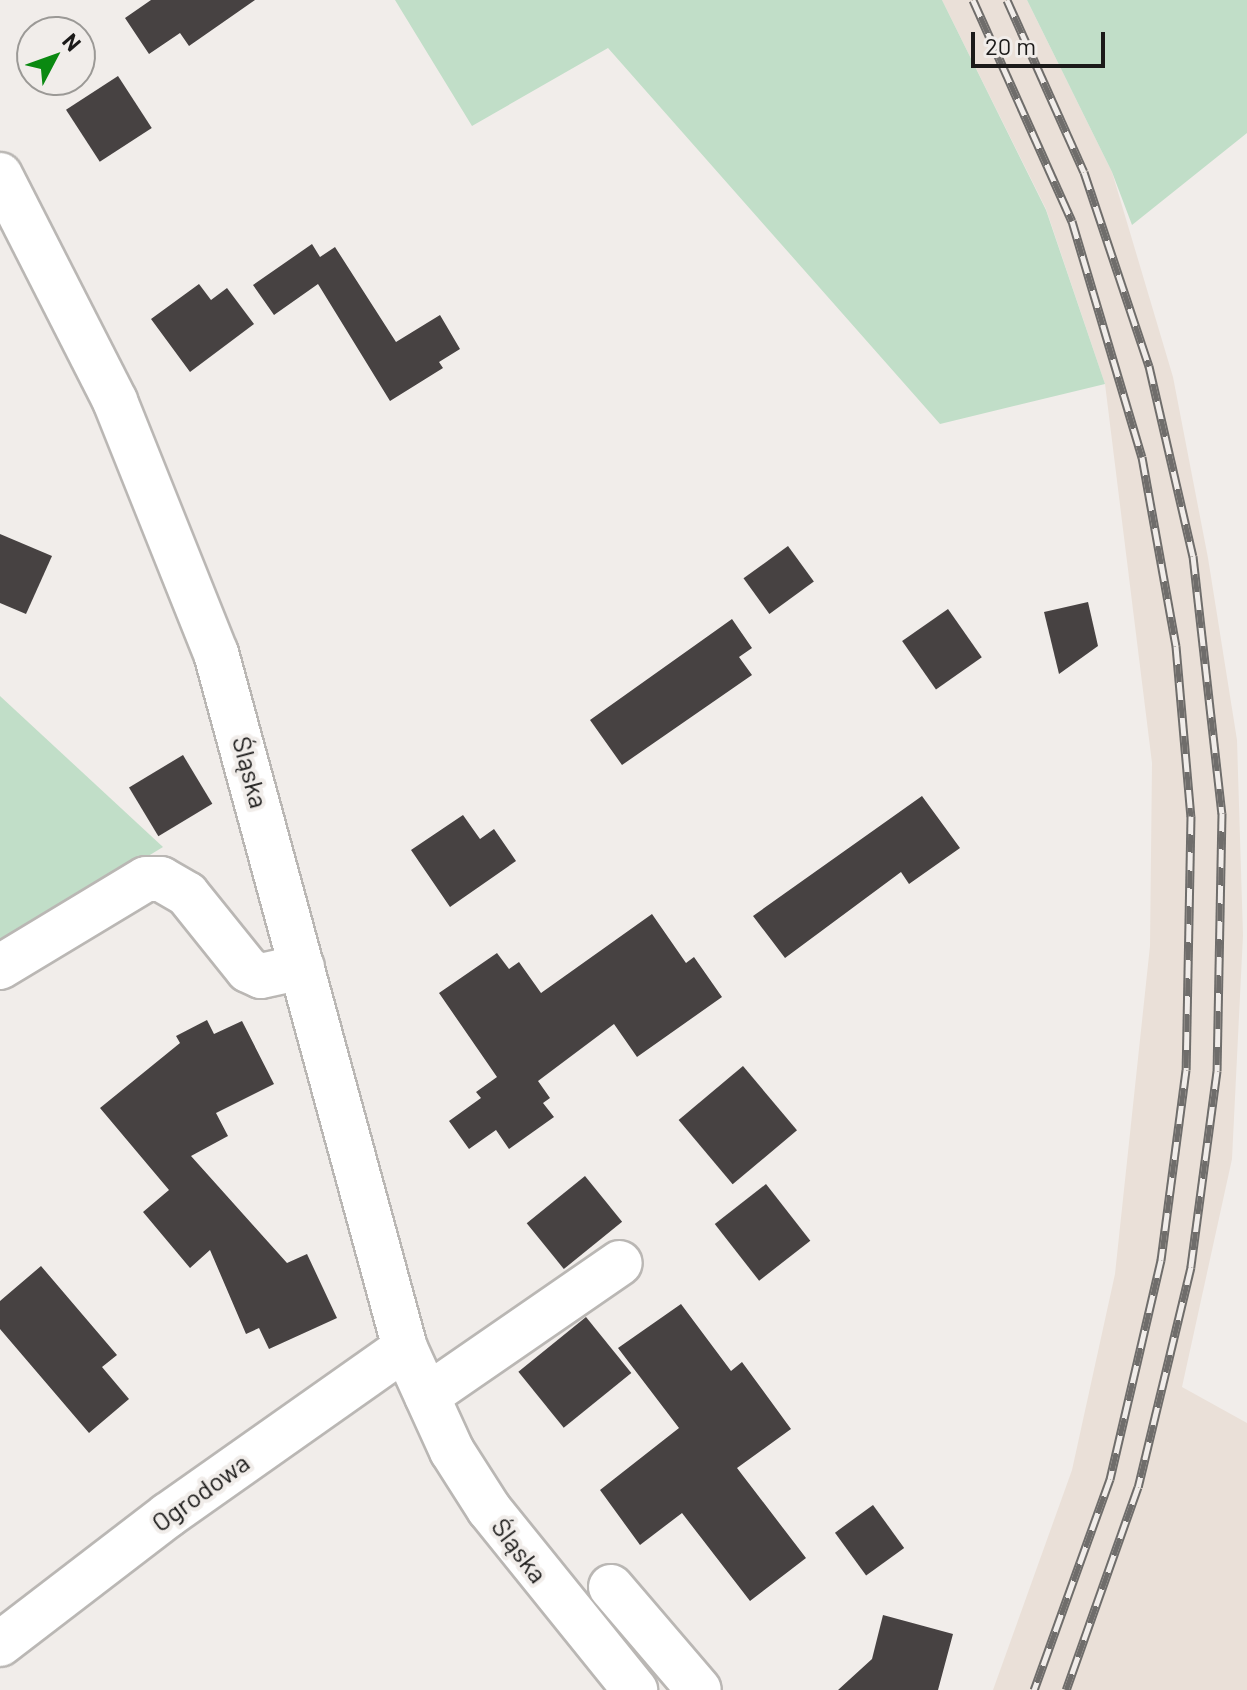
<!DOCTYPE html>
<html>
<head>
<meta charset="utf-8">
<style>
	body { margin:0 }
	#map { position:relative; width:1247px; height:1690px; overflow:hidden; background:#f1edea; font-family:Barlow,sans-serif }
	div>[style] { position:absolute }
	.built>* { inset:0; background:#eae0d8 }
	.green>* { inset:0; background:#c1dec8 }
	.building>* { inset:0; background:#474242; transform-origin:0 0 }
	.roads { filter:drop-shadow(2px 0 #bab7b4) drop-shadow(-2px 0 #bab7b4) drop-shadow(0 2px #bab7b4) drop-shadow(0 -2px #bab7b4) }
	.minor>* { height:44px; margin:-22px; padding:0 22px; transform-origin:22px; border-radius:22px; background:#fff }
	.rail>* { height:9px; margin-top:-4.5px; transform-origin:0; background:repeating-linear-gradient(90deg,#f1edea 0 18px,#6f6d6b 0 36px); box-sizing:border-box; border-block:2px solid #6f6d6b }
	span { translate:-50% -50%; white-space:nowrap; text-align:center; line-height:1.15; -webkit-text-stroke:8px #f1edea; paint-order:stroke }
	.street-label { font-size:26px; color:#1b1a19 }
	.north { position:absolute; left:16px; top:16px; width:80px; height:80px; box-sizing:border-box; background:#f1edea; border:2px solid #9b9996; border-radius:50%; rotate:49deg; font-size:22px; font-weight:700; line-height:32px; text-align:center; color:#1b1a19 }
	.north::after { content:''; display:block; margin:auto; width:28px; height:36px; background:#0a8911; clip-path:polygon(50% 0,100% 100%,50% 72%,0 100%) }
	.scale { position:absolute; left:971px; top:32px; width:134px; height:36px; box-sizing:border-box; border:4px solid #1b1a19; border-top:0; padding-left:10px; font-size:24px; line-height:28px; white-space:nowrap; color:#1b1a19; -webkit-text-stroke:6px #f1edea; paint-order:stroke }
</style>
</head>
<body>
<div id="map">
	<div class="built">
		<div style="clip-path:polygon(942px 0,1027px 0,1112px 172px,1173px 377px,1208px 558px,1237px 740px,1243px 935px,1232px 1159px,1182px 1387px,1247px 1423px,1247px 1690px,993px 1690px,1072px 1470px,1115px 1274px,1150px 946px,1152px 763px,1105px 384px,1046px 209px)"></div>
	</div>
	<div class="green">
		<div style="clip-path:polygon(395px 0,942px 0,1046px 210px,1105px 384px,940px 424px,608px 48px,472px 126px)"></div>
		<div style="clip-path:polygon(1027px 0,1247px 0,1247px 133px,1132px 225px,1112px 172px)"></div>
		<div style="clip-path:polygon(0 696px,163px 847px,0 946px)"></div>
	</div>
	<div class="building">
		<div style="clip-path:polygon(151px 0,255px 0,189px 46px,180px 33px,149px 54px,125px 18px)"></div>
		<div style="left:118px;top:76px;width:62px;height:62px;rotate:57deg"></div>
		<div style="clip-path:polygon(312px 244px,320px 257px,335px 247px,396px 342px,440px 315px,460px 349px,439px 362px,443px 368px,390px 401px,318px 284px,274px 315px,253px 285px)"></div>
		<div style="clip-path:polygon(199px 284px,211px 300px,227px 288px,254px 324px,190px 372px,151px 319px)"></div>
		<div style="clip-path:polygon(0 534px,52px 556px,26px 614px,0 603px)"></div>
		<div style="left:788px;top:546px;width:44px;height:55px;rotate:54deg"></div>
		<div style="clip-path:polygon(1088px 602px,1098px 646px,1059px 674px,1044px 612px)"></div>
		<div style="left:948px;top:609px;width:59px;height:56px;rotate:55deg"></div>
		<div style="clip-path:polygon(732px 619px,752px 648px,739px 657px,752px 675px,622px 765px,590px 720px)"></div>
		<div style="left:183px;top:755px;width:57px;height:63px;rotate:59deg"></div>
		<div style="clip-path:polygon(922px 796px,960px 848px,909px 884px,901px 872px,785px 958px,753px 916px)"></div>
		<div style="clip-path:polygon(463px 815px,480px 839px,494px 829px,516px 861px,450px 907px,411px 850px)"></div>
		<div style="clip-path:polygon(652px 914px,686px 963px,694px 957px,722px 997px,637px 1057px,614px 1024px,538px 1081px,550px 1098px,543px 1103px,554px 1117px,509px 1149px,496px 1130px,469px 1149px,449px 1121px,481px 1098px,476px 1092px,497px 1077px,439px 993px,497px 953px,509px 969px,519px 962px,541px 993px)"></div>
		<div style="clip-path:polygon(207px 1020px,214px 1034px,242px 1021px,274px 1084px,216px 1113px,228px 1136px,191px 1156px,287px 1263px,307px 1254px,337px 1318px,269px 1349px,259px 1328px,246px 1334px,210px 1250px,190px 1268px,143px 1212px,169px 1190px,100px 1108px,180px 1043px,176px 1036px)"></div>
		<div style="left:743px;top:1066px;width:84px;height:84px;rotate:50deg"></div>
		<div style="left:585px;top:1176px;width:59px;height:75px;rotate:51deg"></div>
		<div style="left:766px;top:1184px;width:72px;height:65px;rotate:52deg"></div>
		<div style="clip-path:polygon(41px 1266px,117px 1355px,102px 1367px,129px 1399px,89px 1433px,0 1329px,0 1301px)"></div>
		<div style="clip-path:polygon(681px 1304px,731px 1371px,742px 1362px,791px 1429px,737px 1468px,806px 1558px,750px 1601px,682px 1513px,640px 1545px,600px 1490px,679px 1428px,618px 1348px)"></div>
		<div style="left:586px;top:1317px;width:72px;height:87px;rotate:51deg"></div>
		<div style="left:873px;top:1505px;width:53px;height:47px;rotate:54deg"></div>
		<div style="clip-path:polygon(883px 1615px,953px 1634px,938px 1690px,838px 1690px,872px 1659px)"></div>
	</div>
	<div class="roads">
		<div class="minor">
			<div style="left:0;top:175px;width:254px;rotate:63deg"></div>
			<div style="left:115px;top:401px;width:271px;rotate:68.2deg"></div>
			<div style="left:216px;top:653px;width:720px;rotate:74.79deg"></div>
			<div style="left:405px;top:1348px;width:113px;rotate:65.5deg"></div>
			<div style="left:452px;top:1451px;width:69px;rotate:57.5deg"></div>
			<div style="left:489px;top:1509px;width:233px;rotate:51.1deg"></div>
			<div style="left:0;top:967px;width:170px;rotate:-31.1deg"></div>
			<div style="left:146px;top:879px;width:15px"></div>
			<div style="left:161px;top:879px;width:30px;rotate:30deg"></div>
			<div style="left:187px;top:894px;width:97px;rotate:51.2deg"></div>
			<div style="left:248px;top:970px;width:14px;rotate:25deg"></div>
			<div style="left:261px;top:976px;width:42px;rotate:-12.4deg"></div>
			<div style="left:427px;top:1396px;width:234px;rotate:-34.6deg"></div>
			<div style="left:611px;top:1587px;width:135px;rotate:49.5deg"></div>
			<div style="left:0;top:1644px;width:212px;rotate:-37.5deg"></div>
			<div style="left:168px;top:1515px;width:290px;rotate:-35.2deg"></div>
		</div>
	</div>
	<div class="rail">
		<div style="left:973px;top:0;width:242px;rotate:65.9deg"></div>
		<div style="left:1072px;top:221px;width:246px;rotate:73.5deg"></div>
		<div style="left:1142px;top:457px;width:192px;rotate:79.8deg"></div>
		<div style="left:1176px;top:646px;width:171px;rotate:85deg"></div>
		<div style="left:1191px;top:816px;width:254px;rotate:91.1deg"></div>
		<div style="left:1186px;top:1070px;width:192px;rotate:97.5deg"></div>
		<div style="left:1161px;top:1260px;width:225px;rotate:103.1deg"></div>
		<div style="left:1110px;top:1479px;width:224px;rotate:109.8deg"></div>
		<div style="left:1007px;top:0;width:188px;rotate:65.9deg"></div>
		<div style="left:1084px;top:172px;width:205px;rotate:71.5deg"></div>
		<div style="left:1149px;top:366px;width:195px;rotate:77deg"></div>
		<div style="left:1193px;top:556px;width:259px;rotate:83.6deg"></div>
		<div style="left:1222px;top:813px;width:258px;rotate:91.1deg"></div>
		<div style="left:1217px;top:1071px;width:198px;rotate:97.6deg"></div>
		<div style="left:1191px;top:1267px;width:226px;rotate:103.5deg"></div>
		<div style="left:1138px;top:1487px;width:215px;rotate:109.5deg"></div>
	</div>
	<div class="street-label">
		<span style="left:251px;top:772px;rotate:75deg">Śląska</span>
		<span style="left:200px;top:1492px;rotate:-36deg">Ogrodowa</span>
		<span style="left:520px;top:1550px;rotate:53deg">Śląska</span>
	</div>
	<div class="north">N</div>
	<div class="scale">20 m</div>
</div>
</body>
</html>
